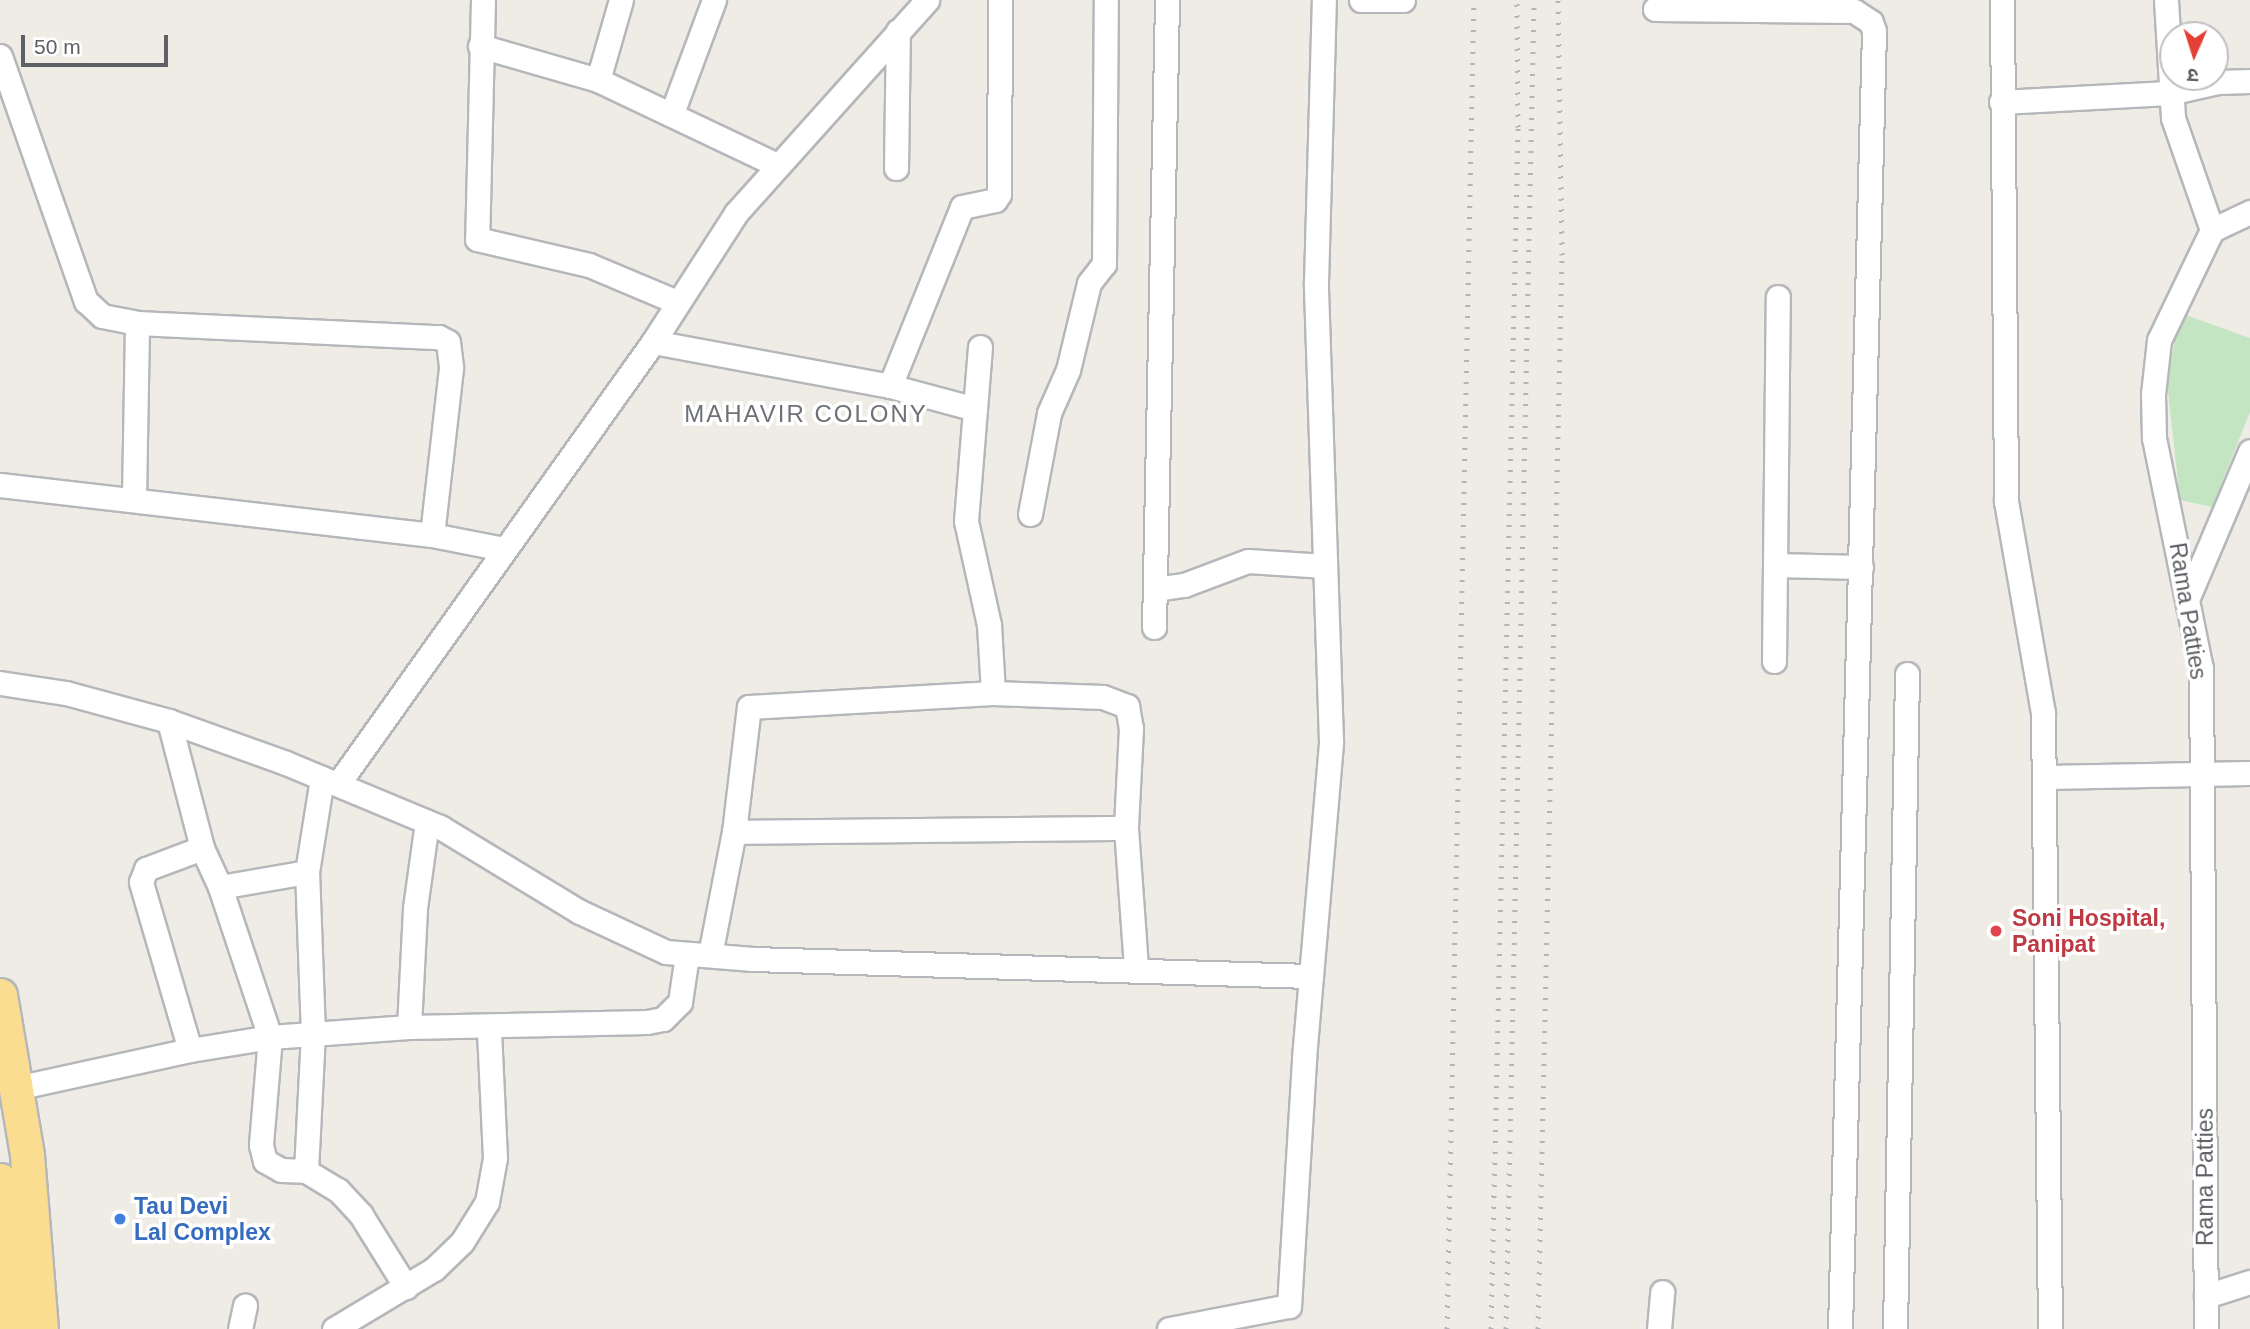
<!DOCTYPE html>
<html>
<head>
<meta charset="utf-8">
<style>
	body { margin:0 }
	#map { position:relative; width:2250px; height:1329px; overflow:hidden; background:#efece5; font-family:Helvetica,"Noto Sans Devanagari",sans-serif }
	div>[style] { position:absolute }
	.green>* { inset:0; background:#c3e5c2 }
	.roads { filter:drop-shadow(2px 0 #b5b7bb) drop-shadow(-2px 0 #b5b7bb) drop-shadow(0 2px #b5b7bb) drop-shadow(0 -2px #b5b7bb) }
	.minor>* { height:23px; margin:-11.5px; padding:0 11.5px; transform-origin:11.5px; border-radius:11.5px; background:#fff }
	.highway>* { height:33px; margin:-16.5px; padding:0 16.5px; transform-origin:16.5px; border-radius:16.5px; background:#fadd91 }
	.rail>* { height:5px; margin-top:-2.5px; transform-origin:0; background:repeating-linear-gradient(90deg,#b3b4b5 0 2px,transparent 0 11px) }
	.dots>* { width:19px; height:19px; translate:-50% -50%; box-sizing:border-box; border:4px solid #fff; border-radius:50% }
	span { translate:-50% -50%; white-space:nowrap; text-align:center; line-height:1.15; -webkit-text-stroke:7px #fff; paint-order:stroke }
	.street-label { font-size:23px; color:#5d6065 }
	.health-label { font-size:23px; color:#be3a42; font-weight:700 }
	.left { translate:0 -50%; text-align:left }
	.shop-label { font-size:23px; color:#366cbe; font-weight:700 }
	.neighbourhood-label { font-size:24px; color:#6e7277; letter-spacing:2px }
	.north { position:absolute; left:2159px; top:21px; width:70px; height:70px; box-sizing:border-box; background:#fff; border:2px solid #bebfc1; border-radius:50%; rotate:183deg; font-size:19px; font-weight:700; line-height:28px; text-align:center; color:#5d6065 }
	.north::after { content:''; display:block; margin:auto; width:24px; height:32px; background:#e43f35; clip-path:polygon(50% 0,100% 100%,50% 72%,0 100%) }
	.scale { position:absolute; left:21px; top:35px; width:147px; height:32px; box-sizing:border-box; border:4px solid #5d6065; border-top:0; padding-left:9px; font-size:21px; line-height:24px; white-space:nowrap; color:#5d6065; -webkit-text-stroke:5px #fff; paint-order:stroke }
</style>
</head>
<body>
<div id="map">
	<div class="green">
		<div style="clip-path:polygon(2180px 313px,2250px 338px,2250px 412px,2212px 507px,2180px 500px,2167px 382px)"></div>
	</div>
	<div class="roads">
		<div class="minor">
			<div style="left:483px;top:0;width:239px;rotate:91.4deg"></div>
			<div style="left:477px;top:239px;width:115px;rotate:13.1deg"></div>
			<div style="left:589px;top:265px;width:95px;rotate:22.8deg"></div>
			<div style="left:1361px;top:0;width:42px"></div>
			<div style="left:2002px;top:0;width:501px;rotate:89.54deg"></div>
			<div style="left:2006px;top:501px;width:215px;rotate:80.1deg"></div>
			<div style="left:2043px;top:713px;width:616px;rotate:89.35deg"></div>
			<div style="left:2166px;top:0;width:118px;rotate:86.6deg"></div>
			<div style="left:2173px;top:118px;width:119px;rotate:70.8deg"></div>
			<div style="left:2212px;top:230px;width:122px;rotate:115.7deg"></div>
			<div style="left:2159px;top:340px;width:54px;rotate:96.3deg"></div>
			<div style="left:2153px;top:394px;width:44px;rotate:88.7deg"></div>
			<div style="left:2154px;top:438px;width:235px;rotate:78.5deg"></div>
			<div style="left:2201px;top:668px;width:661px;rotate:89.57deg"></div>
			<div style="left:1655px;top:9px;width:199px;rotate:0.6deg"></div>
			<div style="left:1854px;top:11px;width:20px;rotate:33deg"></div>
			<div style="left:1871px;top:22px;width:9px;rotate:72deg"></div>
			<div style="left:1874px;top:31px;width:1298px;rotate:91.5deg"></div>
			<div style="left:480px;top:46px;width:123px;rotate:16.1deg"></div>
			<div style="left:598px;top:80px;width:198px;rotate:25.4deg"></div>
			<div style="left:0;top:56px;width:260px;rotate:70.7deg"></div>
			<div style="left:86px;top:301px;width:22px;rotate:43deg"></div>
			<div style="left:102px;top:316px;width:36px;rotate:11deg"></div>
			<div style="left:137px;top:323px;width:302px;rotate:2.7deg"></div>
			<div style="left:439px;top:337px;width:10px;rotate:29deg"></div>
			<div style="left:448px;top:342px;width:26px;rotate:83deg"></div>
			<div style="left:451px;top:368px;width:168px;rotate:96.5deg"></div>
			<div style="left:598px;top:80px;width:83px;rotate:-74deg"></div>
			<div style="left:2001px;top:102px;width:168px;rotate:-3.1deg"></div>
			<div style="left:2169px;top:93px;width:50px;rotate:-12.7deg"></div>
			<div style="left:2218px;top:82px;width:32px;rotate:-2deg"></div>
			<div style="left:672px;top:113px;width:121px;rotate:-69.6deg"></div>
			<div style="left:896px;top:168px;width:137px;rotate:-89.2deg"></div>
			<div style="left:2212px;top:230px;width:42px;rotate:-25.3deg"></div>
			<div style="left:653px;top:342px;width:241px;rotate:10.5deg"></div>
			<div style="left:890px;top:386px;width:88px;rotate:15.1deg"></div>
			<div style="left:980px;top:347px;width:175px;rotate:94.6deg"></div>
			<div style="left:966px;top:521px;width:107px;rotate:77.5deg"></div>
			<div style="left:989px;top:625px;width:68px;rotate:86.6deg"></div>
			<div style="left:890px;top:386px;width:193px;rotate:-68.1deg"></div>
			<div style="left:962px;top:207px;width:34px;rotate:-12deg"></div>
			<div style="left:995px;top:200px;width:7px;rotate:-56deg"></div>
			<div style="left:999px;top:194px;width:194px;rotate:-89.7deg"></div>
			<div style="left:0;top:485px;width:435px;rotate:6.6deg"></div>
			<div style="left:432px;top:535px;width:73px;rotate:11deg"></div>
			<div style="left:134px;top:498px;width:175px;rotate:-89deg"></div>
			<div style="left:1030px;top:514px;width:103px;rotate:-79.3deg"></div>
			<div style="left:1049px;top:413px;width:47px;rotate:-66.2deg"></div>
			<div style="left:1068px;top:370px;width:89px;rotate:-76.4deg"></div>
			<div style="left:1089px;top:283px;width:24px;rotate:-52deg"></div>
			<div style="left:1104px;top:264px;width:264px;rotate:-89.6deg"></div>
			<div style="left:1775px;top:565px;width:86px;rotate:1.3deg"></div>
			<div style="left:1155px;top:589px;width:29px;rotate:-8deg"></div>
			<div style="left:1184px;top:585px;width:68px;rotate:-20.6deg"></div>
			<div style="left:1248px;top:561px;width:77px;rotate:3.7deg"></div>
			<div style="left:2189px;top:595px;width:156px;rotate:-67deg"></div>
			<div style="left:1154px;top:627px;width:627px;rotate:-88.81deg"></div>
			<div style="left:1774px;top:661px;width:364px;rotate:-89.4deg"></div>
			<div style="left:0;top:683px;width:67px;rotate:8.6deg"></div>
			<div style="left:66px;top:693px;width:107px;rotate:15.2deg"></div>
			<div style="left:169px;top:721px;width:124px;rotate:19.7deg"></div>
			<div style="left:286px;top:763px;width:167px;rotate:22.6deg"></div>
			<div style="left:440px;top:827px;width:162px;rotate:31.3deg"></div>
			<div style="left:578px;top:911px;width:97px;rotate:25deg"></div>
			<div style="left:666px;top:952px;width:87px;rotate:4.6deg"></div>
			<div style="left:753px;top:959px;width:558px;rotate:1.75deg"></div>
			<div style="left:169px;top:721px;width:131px;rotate:75.4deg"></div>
			<div style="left:202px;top:848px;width:43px;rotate:65.2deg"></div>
			<div style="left:220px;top:887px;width:158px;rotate:71.6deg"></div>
			<div style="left:270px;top:1037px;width:108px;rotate:94.8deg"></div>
			<div style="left:261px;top:1145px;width:16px;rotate:76deg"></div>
			<div style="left:265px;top:1161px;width:18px;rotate:29deg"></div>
			<div style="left:281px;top:1170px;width:25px;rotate:2deg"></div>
			<div style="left:306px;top:1171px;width:37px;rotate:31deg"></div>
			<div style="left:338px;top:1190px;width:34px;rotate:47deg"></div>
			<div style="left:361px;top:1215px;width:85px;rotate:58deg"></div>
			<div style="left:2045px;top:777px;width:205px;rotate:-1.1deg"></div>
			<div style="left:338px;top:784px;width:543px;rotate:-54.52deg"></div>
			<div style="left:653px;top:342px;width:153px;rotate:-57.2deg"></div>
			<div style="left:736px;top:213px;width:286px;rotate:-48.1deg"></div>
			<div style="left:734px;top:832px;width:392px;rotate:-0.6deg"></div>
			<div style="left:220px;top:887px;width:88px;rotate:-9.8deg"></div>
			<div style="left:710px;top:955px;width:125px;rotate:-79deg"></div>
			<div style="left:734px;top:832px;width:126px;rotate:-83.2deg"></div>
			<div style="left:749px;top:707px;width:244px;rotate:-3.3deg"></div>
			<div style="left:993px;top:693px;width:110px;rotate:2.1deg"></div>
			<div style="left:1103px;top:697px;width:26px;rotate:21deg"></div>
			<div style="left:1127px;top:706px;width:22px;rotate:80deg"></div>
			<div style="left:1131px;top:728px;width:100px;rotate:92.9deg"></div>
			<div style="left:1126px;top:828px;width:140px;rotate:85.9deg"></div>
			<div style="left:409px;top:1027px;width:119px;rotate:-87.1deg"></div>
			<div style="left:415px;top:908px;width:87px;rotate:-82.1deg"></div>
			<div style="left:190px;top:1050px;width:175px;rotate:-106.3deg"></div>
			<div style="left:141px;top:882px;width:14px;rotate:-69deg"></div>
			<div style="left:146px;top:869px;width:60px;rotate:-20.6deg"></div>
			<div style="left:16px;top:1088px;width:178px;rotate:-12.3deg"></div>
			<div style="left:190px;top:1050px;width:81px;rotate:-9.2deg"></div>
			<div style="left:270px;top:1037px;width:139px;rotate:-4.1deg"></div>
			<div style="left:409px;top:1027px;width:238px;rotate:-1.2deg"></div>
			<div style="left:647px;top:1022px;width:16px;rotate:-11deg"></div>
			<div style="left:663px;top:1019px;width:24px;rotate:-45deg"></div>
			<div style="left:680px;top:1002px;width:48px;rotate:-81.5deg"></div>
			<div style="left:306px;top:1171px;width:137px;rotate:-87.1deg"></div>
			<div style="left:313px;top:1034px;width:162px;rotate:-92.1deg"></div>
			<div style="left:307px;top:872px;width:95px;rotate:-80.9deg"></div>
			<div style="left:2206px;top:1296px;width:46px;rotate:-17.7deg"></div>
			<div style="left:240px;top:1329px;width:24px;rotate:-78deg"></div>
			<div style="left:334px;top:1329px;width:117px;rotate:-31deg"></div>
			<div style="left:434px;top:1269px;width:39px;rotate:-44deg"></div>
			<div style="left:462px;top:1242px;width:47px;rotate:-58deg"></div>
			<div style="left:487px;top:1202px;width:45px;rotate:-79.7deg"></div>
			<div style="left:495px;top:1158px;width:129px;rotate:-92.7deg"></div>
			<div style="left:1169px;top:1329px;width:122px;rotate:-10.9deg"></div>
			<div style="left:1289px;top:1306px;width:248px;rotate:-86.5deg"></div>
			<div style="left:1304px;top:1058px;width:318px;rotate:-85.1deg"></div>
			<div style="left:1331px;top:741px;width:459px;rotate:-91.9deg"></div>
			<div style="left:1316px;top:282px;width:282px;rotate:-88.4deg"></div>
			<div style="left:1659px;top:1329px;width:37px;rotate:-85deg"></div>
			<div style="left:1895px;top:1329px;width:655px;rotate:-88.95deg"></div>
		</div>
		<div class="highway">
			<div style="left:0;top:995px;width:162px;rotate:80.4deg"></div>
			<div style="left:27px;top:1155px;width:175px;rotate:85.4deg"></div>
			<div style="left:0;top:1180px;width:149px;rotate:86.2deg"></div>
		</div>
	</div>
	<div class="rail">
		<div style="left:1447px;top:1329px;width:1329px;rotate:-88.84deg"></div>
		<div style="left:1491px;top:1329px;width:1202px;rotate:-88.71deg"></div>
		<div style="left:1518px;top:127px;width:127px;rotate:-90.5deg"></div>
		<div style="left:1506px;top:1329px;width:1329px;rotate:-88.79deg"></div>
		<div style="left:1538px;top:1329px;width:1074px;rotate:-88.72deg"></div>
		<div style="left:1562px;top:255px;width:255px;rotate:-90.9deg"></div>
	</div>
	<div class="dots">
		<div style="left:1996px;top:931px;background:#e0444e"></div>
		<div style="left:120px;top:1219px;background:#3f7fe0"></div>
	</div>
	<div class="street-label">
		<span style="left:2188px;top:611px;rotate:81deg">Rama Patties</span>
		<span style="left:2205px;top:1177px;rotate:-90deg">Rama Patties</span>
	</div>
	<div class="health-label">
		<span class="left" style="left:2012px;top:931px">Soni Hospital,<br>Panipat</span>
	</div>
	<div class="shop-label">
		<span class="left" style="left:134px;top:1219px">Tau Devi<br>Lal Complex</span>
	</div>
	<div class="neighbourhood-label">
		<span style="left:806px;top:414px">MAHAVIR COLONY</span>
	</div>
	<div class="north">उ</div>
	<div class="scale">50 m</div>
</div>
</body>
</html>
